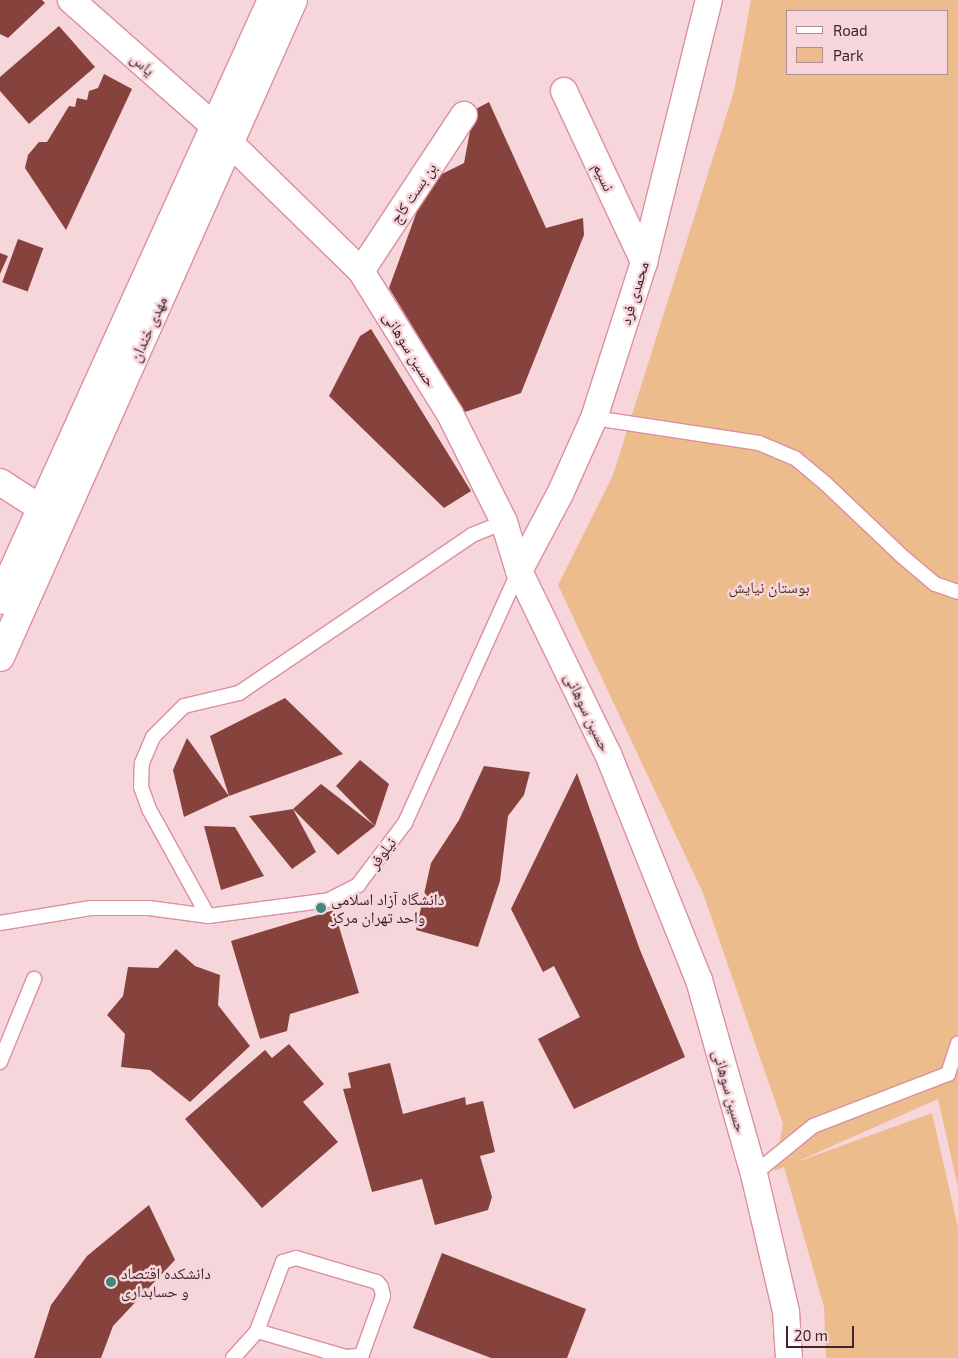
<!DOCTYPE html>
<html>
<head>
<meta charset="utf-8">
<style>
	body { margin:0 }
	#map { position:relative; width:958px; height:1358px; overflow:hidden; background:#f6d5db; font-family:"Exo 2","Noto Naskh Arabic",sans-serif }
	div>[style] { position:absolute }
	.green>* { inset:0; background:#edbc8d }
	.building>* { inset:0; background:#86423d; transform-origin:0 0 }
	.roads { filter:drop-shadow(1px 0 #db8fa0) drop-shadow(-1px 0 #db8fa0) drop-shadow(0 1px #db8fa0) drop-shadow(0 -1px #db8fa0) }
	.lane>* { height:14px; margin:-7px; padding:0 7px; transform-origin:7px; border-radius:7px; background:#fff }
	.street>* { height:26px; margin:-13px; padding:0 13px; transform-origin:13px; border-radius:13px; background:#fff }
	.secondary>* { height:28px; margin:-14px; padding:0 14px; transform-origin:14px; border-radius:14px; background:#fff }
	.dots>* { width:14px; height:14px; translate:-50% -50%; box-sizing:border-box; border:2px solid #f6d5db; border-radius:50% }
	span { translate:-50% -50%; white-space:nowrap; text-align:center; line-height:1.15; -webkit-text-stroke:5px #f6d5db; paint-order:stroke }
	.street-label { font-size:16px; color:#41232a }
	.park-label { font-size:16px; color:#533617 }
	.poi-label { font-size:16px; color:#41232a }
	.left { translate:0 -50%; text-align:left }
	.legend { position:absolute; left:786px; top:10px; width:162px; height:65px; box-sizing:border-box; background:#f6d5db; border:1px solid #ae8e94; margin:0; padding:6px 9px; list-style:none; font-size:15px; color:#41232a }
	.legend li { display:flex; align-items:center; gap:10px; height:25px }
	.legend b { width:25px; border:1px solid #ae8e94 }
	.scale { position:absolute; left:786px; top:1326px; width:68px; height:22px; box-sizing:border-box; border:2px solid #41232a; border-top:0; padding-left:6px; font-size:15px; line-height:18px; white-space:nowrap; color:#41232a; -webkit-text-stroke:4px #f6d5db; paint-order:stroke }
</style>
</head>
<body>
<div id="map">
	<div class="green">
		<div style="clip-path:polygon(evenodd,751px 0,958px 0,958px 1187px,938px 1099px,794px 1163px,932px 1113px,958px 1227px,958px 1358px,826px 1358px,824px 1307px,784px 1167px,774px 1171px,783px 1124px,703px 893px,558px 585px,613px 475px,734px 91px,751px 0,787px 11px,947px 11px,947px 74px,787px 74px,787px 11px)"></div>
	</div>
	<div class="building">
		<div style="clip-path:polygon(0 0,42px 0,45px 3px,8px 38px,0 34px)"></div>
		<div style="clip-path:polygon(59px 26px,95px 67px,29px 124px,0 91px,0 77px)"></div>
		<div style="clip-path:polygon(104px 74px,132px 89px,66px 230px,25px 168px,28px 155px,39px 142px,47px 142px,69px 106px,75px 107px,77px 98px,87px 100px,89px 91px,98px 88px)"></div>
		<div style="clip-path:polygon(489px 102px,546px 228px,583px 218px,584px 235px,521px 393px,465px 412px,389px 288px,428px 181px,464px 163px,474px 110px)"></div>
		<div style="left:18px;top:239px;width:27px;height:46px;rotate:20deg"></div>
		<div style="clip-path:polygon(0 253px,8px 256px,0 274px)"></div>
		<div style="clip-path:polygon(371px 329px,471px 491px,444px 508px,329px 396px,360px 336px)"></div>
		<div style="clip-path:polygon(285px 698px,343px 754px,229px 796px,210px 736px)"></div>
		<div style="clip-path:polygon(187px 738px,229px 796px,184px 817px,173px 770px)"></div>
		<div style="clip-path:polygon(360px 760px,389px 784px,375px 826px,336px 786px)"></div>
		<div style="clip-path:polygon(484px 766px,530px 772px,524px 795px,508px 816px,500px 881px,478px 947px,416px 930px,431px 863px,459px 820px)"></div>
		<div style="clip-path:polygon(577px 773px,640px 950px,685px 1057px,574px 1109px,538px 1039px,580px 1017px,554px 966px,543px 972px,511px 909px)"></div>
		<div style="clip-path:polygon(321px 784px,375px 826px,338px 855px,293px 809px)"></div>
		<div style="clip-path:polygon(293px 809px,316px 852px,292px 869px,249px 816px)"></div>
		<div style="clip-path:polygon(204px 826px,235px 827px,264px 876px,221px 890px)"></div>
		<div style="clip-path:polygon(334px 910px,359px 993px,290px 1014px,287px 1031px,260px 1039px,231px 941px)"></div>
		<div style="clip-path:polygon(176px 949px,195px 966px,220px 975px,218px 1005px,250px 1046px,190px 1102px,150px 1070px,121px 1067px,125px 1034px,107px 1015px,123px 996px,128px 967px,158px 968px)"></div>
		<div style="clip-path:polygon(289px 1044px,324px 1084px,303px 1102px,338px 1142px,262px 1208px,185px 1119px,265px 1050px,272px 1058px)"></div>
		<div style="clip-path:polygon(390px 1063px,403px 1114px,465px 1097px,466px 1105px,483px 1101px,495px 1152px,480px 1156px,492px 1197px,488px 1210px,435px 1225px,422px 1179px,372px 1192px,343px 1089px,351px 1088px,348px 1073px)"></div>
		<div style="clip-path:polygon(149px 1205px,175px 1260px,113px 1326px,101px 1358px,34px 1358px,51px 1305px,87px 1256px)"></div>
		<div style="clip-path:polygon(442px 1253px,586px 1309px,567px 1358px,491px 1358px,413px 1328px)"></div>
	</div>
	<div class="roads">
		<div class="lane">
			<div style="left:594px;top:418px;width:167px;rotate:8.6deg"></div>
			<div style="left:759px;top:443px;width:39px;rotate:23deg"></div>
			<div style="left:795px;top:458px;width:40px;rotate:40deg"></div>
			<div style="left:826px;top:484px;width:106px;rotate:43.5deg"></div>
			<div style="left:903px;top:557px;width:42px;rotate:40.2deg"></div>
			<div style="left:935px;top:584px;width:24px;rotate:19deg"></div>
			<div style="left:208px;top:916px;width:122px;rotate:-118.9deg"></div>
			<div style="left:149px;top:809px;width:23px;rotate:-110deg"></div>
			<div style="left:141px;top:787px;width:24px;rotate:-88deg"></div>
			<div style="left:142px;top:763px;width:28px;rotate:-67deg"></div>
			<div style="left:153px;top:737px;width:44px;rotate:-45deg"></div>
			<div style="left:184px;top:706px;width:57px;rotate:-13.3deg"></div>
			<div style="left:239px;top:693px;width:282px;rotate:-34.1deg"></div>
			<div style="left:472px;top:535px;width:35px;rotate:-22deg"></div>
			<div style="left:0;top:923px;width:92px;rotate:-9.4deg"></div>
			<div style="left:91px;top:908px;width:58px"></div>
			<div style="left:149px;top:908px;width:60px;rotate:7.7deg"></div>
			<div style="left:208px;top:916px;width:122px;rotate:-7.5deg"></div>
			<div style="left:329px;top:900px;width:33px;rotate:-27deg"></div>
			<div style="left:358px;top:885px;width:78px;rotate:-52.8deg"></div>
			<div style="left:405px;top:823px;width:277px;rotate:-65.7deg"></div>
			<div style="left:0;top:1062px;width:90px;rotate:-67.7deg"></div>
			<div style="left:754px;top:1174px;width:76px;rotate:-39.1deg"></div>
			<div style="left:813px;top:1126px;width:145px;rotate:-21.1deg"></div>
			<div style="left:948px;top:1074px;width:32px;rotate:-72deg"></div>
			<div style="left:233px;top:1358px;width:36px;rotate:-48deg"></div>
			<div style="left:257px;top:1331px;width:74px;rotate:-69.4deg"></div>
			<div style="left:283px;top:1262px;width:14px;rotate:-17deg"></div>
			<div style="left:296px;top:1258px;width:84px;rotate:16.5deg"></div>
			<div style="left:377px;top:1282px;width:6px;rotate:51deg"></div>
			<div style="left:381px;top:1287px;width:9px;rotate:77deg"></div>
			<div style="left:383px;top:1296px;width:62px;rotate:109.9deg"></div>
			<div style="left:362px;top:1354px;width:5px;rotate:158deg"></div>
			<div style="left:357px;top:1356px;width:11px;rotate:175deg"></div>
			<div style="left:346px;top:1357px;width:93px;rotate:-163.7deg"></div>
		</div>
		<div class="street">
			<div style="left:71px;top:0;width:192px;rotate:41.4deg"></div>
			<div style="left:564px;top:91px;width:189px;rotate:64.9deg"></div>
			<div style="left:231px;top:144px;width:182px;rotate:44.3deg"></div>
			<div style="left:361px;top:271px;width:168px;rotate:58.1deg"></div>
			<div style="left:450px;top:414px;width:121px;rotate:63.4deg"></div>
			<div style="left:504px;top:522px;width:51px;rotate:73deg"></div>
			<div style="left:519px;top:571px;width:203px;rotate:64.1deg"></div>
			<div style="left:608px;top:754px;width:244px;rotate:68.1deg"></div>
			<div style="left:699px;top:980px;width:202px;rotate:74.2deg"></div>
			<div style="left:754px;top:1174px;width:142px;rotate:76.9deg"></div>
			<div style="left:786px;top:1312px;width:46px;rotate:86.3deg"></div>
			<div style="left:361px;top:271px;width:187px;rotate:-56.6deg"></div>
			<div style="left:0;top:482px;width:50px;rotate:32.7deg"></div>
			<div style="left:519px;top:571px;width:87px;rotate:-62deg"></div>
			<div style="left:560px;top:494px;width:83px;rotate:-65.9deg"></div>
			<div style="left:594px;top:418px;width:164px;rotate:-72.2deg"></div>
			<div style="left:644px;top:262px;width:270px;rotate:-76.1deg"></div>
		</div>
		<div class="secondary">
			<div style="left:0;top:600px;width:659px;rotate:-65.61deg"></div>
			<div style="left:0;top:657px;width:719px;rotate:-65.96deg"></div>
		</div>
	</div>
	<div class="dots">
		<div style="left:321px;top:908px;background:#41877f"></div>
		<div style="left:111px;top:1282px;background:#41877f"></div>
	</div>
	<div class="street-label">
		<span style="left:143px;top:64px;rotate:42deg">یاس</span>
		<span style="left:604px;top:177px;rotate:65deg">نسیم</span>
		<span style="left:413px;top:193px;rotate:-56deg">بن بست کاج</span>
		<span style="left:634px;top:293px;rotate:-73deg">محمدی فرد</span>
		<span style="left:148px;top:329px;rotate:-66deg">مهدی خندان</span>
		<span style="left:410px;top:349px;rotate:58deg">حسین سوهانی</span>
		<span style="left:588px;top:712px;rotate:64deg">حسین سوهانی</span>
		<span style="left:382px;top:853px;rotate:-53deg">نیلوفر</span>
		<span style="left:730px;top:1091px;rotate:74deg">حسین سوهانی</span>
	</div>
	<div class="park-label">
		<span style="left:769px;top:587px">بوستان نیایش</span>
	</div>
	<div class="poi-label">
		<span class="left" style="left:331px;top:908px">دانشگاه آزاد اسلامی<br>واحد تهران مرکز</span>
		<span class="left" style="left:121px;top:1282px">دانشکده اقتصاد<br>و حسابداری</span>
	</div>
	<ul class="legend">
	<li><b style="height:6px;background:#fff"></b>Road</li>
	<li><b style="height:14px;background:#edbc8d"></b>Park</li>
	</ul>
	<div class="scale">20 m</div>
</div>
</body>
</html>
